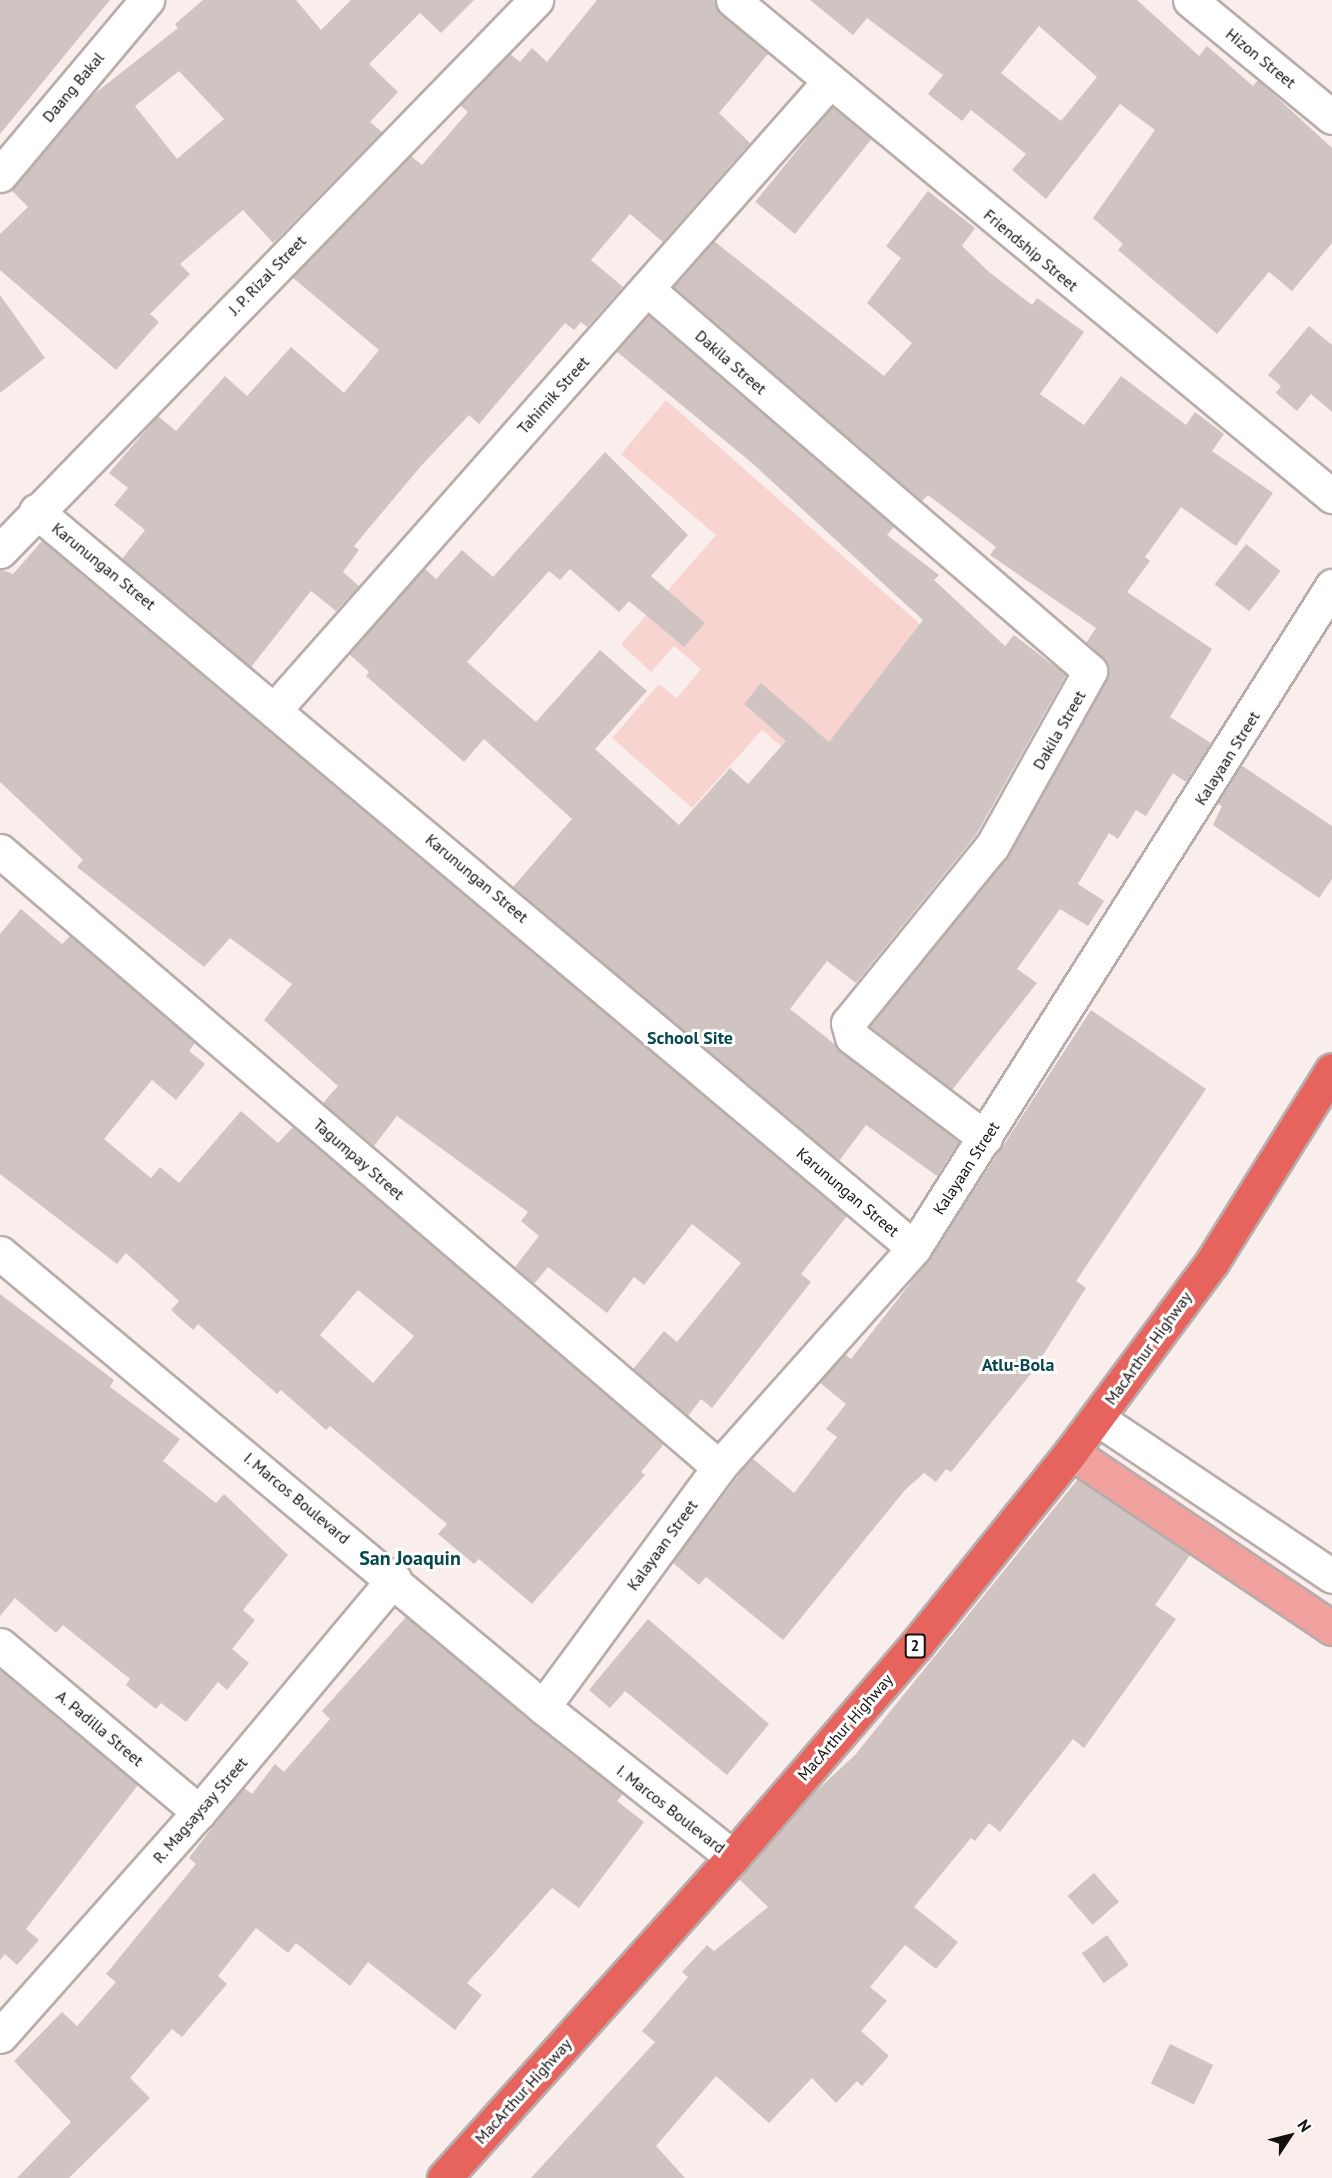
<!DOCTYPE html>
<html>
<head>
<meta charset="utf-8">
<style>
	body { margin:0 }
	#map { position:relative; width:1332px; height:2178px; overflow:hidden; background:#faeeed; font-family:"PT Sans",sans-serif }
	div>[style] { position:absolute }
	.green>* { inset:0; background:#f8d4d1 }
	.building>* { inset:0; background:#cfc4c2; transform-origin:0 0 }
	.roads { filter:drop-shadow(2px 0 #b8adab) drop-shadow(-2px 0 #b8adab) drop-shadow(0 2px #b8adab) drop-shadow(0 -2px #b8adab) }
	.minor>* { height:33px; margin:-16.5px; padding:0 16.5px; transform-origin:16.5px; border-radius:16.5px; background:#fff }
	.major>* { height:33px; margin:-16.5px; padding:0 16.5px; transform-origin:16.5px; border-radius:16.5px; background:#f1a19e }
	.highway>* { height:33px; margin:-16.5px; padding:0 16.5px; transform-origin:16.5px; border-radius:16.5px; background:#e7635d }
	span { translate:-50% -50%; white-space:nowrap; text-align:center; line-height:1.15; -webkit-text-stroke:6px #fff; paint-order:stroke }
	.shield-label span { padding:2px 4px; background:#fff; border:2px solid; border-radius:4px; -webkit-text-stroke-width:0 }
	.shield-label { font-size:15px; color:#14100f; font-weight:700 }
	.street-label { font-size:16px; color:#14100f }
	.neighbourhood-label { font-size:18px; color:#07484f; font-weight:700 }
	.quarter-label { font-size:20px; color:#07484f; font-weight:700 }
	.north { position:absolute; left:1260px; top:2106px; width:60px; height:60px; -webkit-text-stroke:4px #fff; paint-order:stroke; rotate:55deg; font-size:16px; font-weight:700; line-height:24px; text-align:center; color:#14100f }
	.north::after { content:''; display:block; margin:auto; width:21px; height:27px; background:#14100f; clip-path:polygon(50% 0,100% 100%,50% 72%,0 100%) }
</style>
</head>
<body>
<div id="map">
	<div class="green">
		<div style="clip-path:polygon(666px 400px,938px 640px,824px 782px,762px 730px,692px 808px,612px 738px,659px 684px,677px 698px,701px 669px,674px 646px,651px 672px,621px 644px,716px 535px,621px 454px)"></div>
	</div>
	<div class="building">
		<div style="clip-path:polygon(0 0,110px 0,0 134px)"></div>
		<div style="clip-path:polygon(evenodd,203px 0,296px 0,321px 30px,351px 0,474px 0,441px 33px,420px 13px,369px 64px,398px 92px,370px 122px,382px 132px,273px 243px,243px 210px,180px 264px,190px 274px,150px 314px,159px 322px,116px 370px,0 270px,0 234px,28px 207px,11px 190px,89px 98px,178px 28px,175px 24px,203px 0,179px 71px,224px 119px,177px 159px,135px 106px,179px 71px)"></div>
		<div style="clip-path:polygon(597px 0,715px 0,721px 14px,768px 54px,719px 113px,750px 143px,663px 242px,630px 214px,591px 260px,623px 287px,587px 327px,581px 322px,574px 330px,565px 323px,479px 424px,469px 415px,421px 466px,354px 546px,359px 550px,343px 572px,359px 586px,336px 611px,311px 591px,251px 667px,122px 559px,145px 530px,114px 505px,128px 488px,109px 473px,158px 416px,176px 431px,225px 376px,247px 396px,291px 347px,344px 393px,379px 350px,292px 277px,411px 156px,422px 165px,468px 112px,460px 105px,510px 54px,520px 62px,532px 48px,547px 62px)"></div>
		<div style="clip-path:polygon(evenodd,810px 0,1137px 0,1199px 56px,1207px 46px,1253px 86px,1258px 80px,1332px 148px,1332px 243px,1292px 291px,1269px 272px,1217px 334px,1118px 250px,1123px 244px,1093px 218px,1155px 130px,1120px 104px,1046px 199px,1012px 170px,1026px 154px,971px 110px,962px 121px,928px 94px,943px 75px,867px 18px,853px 35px,810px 0,1039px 26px,1097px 77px,1061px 121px,1001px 73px,1039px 26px)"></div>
		<div style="left:832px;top:107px;width:51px;height:122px;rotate:39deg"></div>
		<div style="clip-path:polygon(928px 191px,975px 228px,962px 246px,989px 272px,1032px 305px,1037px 298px,1084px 332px,1040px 394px,1084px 425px,1121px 376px,1186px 425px,1195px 412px,1224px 434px,1212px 451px,1273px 493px,1236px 546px,1181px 507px,1145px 557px,1150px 561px,1127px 592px,1212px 649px,1170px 717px,1211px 743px,1186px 782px,1173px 773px,1146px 816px,1136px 810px,1118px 839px,1109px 833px,1078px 884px,1104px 901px,1088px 926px,1060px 909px,1017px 969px,1037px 983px,952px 1090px,869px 1027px,1008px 855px,1107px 680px,1107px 663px,1086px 643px,1096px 628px,990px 555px,996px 547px,928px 495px,922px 501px,673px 287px,714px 241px,884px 376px,912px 343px,867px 303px,901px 258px,886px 246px)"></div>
		<div style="clip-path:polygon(0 295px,45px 358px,0 393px)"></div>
		<div style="clip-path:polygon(648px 315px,894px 527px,887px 535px,939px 575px,934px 580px,1005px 646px,1014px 635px,1066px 675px,976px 835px,856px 983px,827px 961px,790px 1009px,959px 1142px,937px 1176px,866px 1125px,839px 1161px,513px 887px,572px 819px,484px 739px,464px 762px,366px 676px,369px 672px,349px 654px,424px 568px,436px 579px,462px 550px,493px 577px,605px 452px,688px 535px,651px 576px,705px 623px,684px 647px,629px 601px,619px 612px,570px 569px,560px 580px,549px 571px,467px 662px,536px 722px,600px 650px,647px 691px,595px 749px,679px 825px,730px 768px,748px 784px,786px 741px,744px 704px,761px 683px,829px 742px,923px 620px,752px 463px,616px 351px)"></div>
		<div style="clip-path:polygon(1309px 326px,1332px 345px,1332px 412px,1311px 394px,1297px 411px,1276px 393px,1281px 386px,1268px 375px)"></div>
		<div style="clip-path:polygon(42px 541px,847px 1216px,801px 1274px,811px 1282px,712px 1408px,701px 1399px,688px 1416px,633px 1369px,664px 1331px,677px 1342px,741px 1263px,692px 1224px,644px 1285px,634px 1277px,607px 1313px,548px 1267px,534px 1284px,515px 1267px,539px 1236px,521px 1221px,528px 1212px,397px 1116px,374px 1146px,323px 1103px,338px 1086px,264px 1020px,292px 984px,230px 938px,204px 967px,77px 867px,83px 860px,0 782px,0 569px,13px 574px)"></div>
		<div style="left:1246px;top:544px;width:44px;height:51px;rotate:38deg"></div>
		<div style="clip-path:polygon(1241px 765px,1332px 826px,1332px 879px,1319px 898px,1213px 825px,1222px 806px,1217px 803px)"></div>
		<div style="clip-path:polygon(evenodd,21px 909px,62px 944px,70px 936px,195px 1043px,189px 1051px,205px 1064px,176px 1100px,152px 1080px,104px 1139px,151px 1178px,160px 1167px,179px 1183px,241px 1111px,278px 1143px,293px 1127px,664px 1444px,641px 1472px,645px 1475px,532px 1604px,479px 1559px,474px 1564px,438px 1534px,447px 1524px,330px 1426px,326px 1430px,281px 1390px,277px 1394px,198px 1324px,193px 1330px,171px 1310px,179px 1301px,126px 1253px,117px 1264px,0 1174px,0 934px,21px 909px,358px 1290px,414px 1336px,373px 1383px,320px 1335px,358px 1290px)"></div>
		<div style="clip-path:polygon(1091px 1010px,1206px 1089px,1076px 1281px,1086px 1288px,1030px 1375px,951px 1472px,946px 1469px,936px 1482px,924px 1473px,905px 1490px,783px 1640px,706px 1577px,699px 1585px,672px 1562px,752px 1458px,794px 1493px,837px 1437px,826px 1429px,846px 1404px,819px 1382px,845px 1354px,851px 1359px,930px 1258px)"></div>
		<div style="clip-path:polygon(0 1294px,114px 1380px,110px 1387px,180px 1439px,163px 1461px,216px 1503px,224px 1494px,288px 1555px,243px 1610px,255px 1620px,232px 1649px,249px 1663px,227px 1690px,218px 1682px,186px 1722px,161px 1703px,156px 1709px,126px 1685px,130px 1679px,63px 1625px,56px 1633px,15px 1598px,0 1616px)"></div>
		<div style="clip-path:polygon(1078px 1479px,1190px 1555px,1155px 1605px,1176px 1619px,1084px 1748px,1073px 1739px,1000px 1832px,989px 1823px,975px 1841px,971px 1838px,914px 1907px,958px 1942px,936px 1969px,905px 1945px,870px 1987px,887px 2001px,861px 2031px,889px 2056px,862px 2086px,857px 2081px,836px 2103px,812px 2078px,769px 2123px,716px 2076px,656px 2146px,685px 2178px,531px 2178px,655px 2042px,642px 2031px,688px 1977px,682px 1972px,707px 1945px,714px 1951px,768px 1907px,739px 1879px,811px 1796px,855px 1755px)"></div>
		<div style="clip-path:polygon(406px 1617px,623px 1794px,617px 1801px,644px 1822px,579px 1908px,552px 1888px,467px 1983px,482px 1995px,455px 2030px,368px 1962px,350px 1986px,296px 1943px,288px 1953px,256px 1928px,218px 1976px,227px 1984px,182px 2037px,172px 2029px,130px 2078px,150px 2098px,69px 2178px,17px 2178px,71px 2122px,14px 2061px,62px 2012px,77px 2026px,116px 1982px,106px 1974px,196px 1864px,189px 1858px,224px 1812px,244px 1788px,252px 1794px,275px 1764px,284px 1772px,330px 1719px,322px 1711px)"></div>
		<div style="clip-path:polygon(648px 1619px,769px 1724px,727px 1775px,625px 1691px,610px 1708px,589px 1690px)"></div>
		<div style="clip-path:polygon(0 1669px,138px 1785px,26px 1929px,39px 1940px,17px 1965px,5px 1954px,0 1960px)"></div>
		<div style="left:1094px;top:1873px;width:38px;height:35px;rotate:49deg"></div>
		<div style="left:1107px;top:1935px;width:37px;height:31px;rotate:54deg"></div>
		<div style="left:1170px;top:2044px;width:48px;height:44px;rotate:26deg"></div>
	</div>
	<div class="roads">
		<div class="minor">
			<div style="left:733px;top:0;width:778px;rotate:39.63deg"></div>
			<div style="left:1190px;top:0;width:184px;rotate:39.5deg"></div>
			<div style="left:0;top:175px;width:229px;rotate:-50deg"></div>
			<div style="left:647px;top:289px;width:585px;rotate:40.77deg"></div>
			<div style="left:1090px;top:671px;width:201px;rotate:119.2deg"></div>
			<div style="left:992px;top:846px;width:228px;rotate:129.1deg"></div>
			<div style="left:848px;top:1023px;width:15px;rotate:74deg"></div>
			<div style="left:852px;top:1037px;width:167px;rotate:37.2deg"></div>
			<div style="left:36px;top:511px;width:1146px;rotate:40.01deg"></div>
			<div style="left:0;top:551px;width:769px;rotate:-45.79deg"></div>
			<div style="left:276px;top:708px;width:835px;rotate:-48.54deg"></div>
			<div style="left:0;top:851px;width:947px;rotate:40.59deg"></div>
			<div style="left:0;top:1253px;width:708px;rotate:39.9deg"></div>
			<div style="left:543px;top:1707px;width:242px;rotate:38.3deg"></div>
			<div style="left:1097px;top:1418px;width:283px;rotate:33.9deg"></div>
			<div style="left:0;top:1645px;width:260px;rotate:40deg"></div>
			<div style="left:543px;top:1707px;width:298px;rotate:-53.7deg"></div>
			<div style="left:719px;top:1467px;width:293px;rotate:-48.3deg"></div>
			<div style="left:914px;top:1248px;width:783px;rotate:-57.73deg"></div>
			<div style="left:0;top:2036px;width:300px;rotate:-48.4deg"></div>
			<div style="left:199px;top:1812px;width:304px;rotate:-50.1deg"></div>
		</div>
		<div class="major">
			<div style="left:1071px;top:1452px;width:315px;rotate:34deg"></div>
		</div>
		<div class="highway">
			<div style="left:444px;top:2178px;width:432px;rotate:-48deg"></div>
			<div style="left:733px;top:1857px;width:280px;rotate:-49.2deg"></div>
			<div style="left:916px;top:1645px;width:248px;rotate:-51.2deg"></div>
			<div style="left:1071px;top:1452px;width:237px;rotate:-53.4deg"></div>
			<div style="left:1212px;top:1262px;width:226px;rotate:-58deg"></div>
		</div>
	</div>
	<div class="shield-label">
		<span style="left:915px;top:1646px">2</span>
	</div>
	<div class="street-label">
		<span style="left:1261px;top:58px;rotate:39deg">Hizon Street</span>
		<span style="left:73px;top:87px;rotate:-50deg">Daang Bakal</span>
		<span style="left:1031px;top:250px;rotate:40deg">Friendship Street</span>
		<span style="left:267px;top:275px;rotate:-46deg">J. P. Rizal Street</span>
		<span style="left:731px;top:362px;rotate:41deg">Dakila Street</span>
		<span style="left:553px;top:395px;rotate:-48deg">Tahimik Street</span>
		<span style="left:104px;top:566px;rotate:39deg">Karunungan Street</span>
		<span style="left:1059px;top:730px;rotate:-60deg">Dakila Street</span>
		<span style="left:1227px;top:758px;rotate:-58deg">Kalayaan Street</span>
		<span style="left:477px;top:878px;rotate:40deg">Karunungan Street</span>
		<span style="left:359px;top:1159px;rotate:41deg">Tagumpay Street</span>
		<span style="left:966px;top:1168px;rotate:-57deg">Kalayaan Street</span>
		<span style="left:848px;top:1192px;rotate:40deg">Karunungan Street</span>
		<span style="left:1148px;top:1348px;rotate:-54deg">MacArthur Highway</span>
		<span style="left:297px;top:1498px;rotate:40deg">I. Marcos Boulevard</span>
		<span style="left:662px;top:1545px;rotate:-54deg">Kalayaan Street</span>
		<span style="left:845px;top:1727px;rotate:-49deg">MacArthur Highway</span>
		<span style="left:100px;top:1728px;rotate:40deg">A. Padilla Street</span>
		<span style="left:671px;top:1809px;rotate:38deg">I. Marcos Boulevard</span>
		<span style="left:200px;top:1810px;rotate:-49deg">R. Magsaysay Street</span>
		<span style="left:523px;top:2091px;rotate:-48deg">MacArthur Highway</span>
	</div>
	<div class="neighbourhood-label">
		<span style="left:690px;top:1038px">School Site</span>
		<span style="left:1018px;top:1365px">Atlu-Bola</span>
	</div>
	<div class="quarter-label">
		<span style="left:410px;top:1558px">San Joaquin</span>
	</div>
	<div class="north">N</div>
</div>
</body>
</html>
